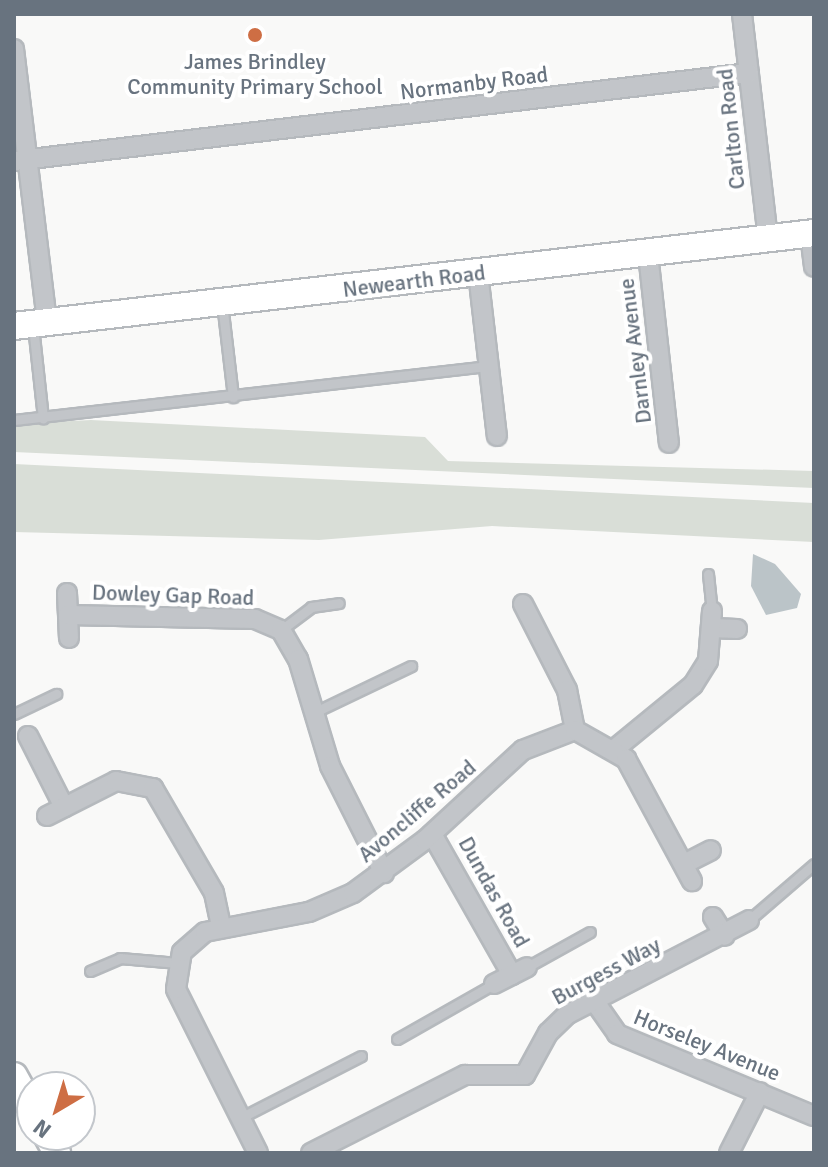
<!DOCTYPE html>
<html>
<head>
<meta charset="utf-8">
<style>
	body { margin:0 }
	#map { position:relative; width:828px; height:1167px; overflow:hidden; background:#f9f9f8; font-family:Signika,sans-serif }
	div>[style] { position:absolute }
	.green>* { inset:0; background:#d9ded7 }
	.water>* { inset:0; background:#bbc4c8 }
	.roads { filter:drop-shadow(2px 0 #b5b9bd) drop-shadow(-2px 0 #b5b9bd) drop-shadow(0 2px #b5b9bd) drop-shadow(0 -2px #b5b9bd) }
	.lane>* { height:9px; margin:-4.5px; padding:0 4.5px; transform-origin:4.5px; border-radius:4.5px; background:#c2c5c9 }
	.street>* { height:18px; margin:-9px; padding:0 9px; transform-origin:9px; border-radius:9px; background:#c2c5c9 }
	.secondary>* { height:26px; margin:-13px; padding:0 13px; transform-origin:13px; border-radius:13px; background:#fff }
	.dots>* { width:22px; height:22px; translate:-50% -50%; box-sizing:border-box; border:4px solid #fff; border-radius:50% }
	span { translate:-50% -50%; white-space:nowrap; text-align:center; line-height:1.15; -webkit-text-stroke:8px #fff; paint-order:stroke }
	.poi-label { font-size:22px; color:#68737f }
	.street-label { font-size:22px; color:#68737f }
	.frame { position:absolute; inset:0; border:16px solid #68737f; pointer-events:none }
	.north { position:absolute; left:16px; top:1071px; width:80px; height:80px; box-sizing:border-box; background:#fff; border:2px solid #c3c7cc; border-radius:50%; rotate:218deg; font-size:22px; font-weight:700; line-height:32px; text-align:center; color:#68737f }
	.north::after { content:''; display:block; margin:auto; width:28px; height:36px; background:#ce6e44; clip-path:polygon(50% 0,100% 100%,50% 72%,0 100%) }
</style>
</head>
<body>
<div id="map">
	<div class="green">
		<div style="clip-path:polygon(91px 420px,425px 437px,448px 461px,814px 471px,814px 488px,14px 452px,14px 424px)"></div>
		<div style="clip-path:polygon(14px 464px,814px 503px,814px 542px,492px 526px,319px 540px,14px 532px)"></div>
	</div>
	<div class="water">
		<div style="clip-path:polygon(753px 554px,775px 564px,801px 594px,797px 608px,766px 615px,751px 586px)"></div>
	</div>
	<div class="roads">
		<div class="lane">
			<div style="left:222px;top:303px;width:95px;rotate:83.3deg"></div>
			<div style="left:33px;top:326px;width:93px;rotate:83.8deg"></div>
			<div style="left:14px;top:420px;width:478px;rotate:-6.5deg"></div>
			<div style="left:708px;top:574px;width:37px;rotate:84deg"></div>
			<div style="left:281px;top:630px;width:38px;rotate:-37deg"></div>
			<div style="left:311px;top:607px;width:28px;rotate:-8deg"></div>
			<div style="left:313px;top:713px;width:109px;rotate:-25.6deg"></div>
			<div style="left:14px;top:714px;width:47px;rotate:-25.5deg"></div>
			<div style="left:749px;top:920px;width:86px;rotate:-40.7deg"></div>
			<div style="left:527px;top:967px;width:72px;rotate:-29.1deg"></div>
			<div style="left:90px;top:971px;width:33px;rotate:-23deg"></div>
			<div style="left:120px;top:958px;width:58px;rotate:4.9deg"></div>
			<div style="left:397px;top:1039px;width:112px;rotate:-29.6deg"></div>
			<div style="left:240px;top:1118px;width:136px;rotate:-27.1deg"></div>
		</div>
		<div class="street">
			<div style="left:742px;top:14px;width:226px;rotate:83.4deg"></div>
			<div style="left:14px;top:49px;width:275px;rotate:83.1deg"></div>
			<div style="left:14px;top:161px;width:740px;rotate:-6.83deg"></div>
			<div style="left:810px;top:234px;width:33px;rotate:83deg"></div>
			<div style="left:648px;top:254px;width:190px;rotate:83.7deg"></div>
			<div style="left:478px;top:273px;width:164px;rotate:83.4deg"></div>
			<div style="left:67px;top:593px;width:45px;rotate:87.5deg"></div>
			<div style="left:523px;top:604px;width:97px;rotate:62.9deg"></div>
			<div style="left:567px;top:690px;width:41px;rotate:78.7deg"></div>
			<div style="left:68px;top:615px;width:187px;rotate:1.2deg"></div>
			<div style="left:255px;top:619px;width:28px;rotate:23deg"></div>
			<div style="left:281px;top:630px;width:34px;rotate:60deg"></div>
			<div style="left:298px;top:659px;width:112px;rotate:73.3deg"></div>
			<div style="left:330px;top:766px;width:120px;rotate:63.2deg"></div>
			<div style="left:711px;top:628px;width:26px;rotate:2deg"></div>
			<div style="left:28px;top:736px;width:80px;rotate:63.1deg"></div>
			<div style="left:616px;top:748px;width:99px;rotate:-39.3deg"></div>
			<div style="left:693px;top:685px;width:28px;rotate:-58deg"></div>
			<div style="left:708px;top:661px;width:50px;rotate:-85.4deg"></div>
			<div style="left:47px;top:816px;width:77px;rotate:-26.9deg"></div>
			<div style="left:116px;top:781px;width:38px;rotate:11deg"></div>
			<div style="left:153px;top:788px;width:121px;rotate:59.8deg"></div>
			<div style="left:214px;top:893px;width:34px;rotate:78deg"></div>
			<div style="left:432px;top:834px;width:162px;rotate:60.4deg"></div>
			<div style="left:684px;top:864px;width:30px;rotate:-27deg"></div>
			<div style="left:713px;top:917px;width:22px;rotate:58deg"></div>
			<div style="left:494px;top:984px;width:37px;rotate:-27deg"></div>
			<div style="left:595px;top:1002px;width:39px;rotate:55deg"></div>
			<div style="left:617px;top:1034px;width:213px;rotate:22.6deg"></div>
			<div style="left:258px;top:1153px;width:183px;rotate:-116.6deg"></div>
			<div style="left:176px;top:989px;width:37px;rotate:-81deg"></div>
			<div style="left:182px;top:952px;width:30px;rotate:-41deg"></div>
			<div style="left:205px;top:932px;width:106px;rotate:-10.9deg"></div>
			<div style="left:309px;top:912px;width:48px;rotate:-23.4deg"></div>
			<div style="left:353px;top:893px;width:89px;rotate:-36.4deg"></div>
			<div style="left:425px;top:840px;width:133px;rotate:-42.6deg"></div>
			<div style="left:523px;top:750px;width:56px;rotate:-21deg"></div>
			<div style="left:575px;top:730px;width:59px;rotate:29.6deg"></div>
			<div style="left:626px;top:759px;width:139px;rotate:61.6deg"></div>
			<div style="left:311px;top:1153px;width:173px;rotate:-26.9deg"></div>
			<div style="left:465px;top:1075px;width:60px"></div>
			<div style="left:525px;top:1075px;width:48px;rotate:-61.3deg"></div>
			<div style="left:548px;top:1033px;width:28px;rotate:-44deg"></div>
			<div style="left:568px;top:1014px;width:204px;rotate:-27.4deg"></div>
			<div style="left:729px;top:1153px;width:68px;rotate:-63.1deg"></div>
		</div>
		<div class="secondary">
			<div style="left:14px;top:326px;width:805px;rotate:-6.63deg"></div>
			<div style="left:14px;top:1076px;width:37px;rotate:61deg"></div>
			<div style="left:47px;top:1135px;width:21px;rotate:61deg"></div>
		</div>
	</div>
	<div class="dots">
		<div style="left:255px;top:35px;background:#ce6e44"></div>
	</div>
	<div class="poi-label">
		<span style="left:255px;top:74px">James Brindley<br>Community Primary School</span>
	</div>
	<div class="street-label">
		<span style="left:474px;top:83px;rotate:-7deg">Normanby Road</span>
		<span style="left:731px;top:129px;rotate:-96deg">Carlton Road</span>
		<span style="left:414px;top:281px;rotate:-7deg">Newearth Road</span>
		<span style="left:635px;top:351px;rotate:-97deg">Darnley Avenue</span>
		<span style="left:173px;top:595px;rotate:2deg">Dowley Gap Road</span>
		<span style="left:417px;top:811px;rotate:-40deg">Avoncliffe Road</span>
		<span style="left:494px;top:892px;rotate:61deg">Dundas Road</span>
		<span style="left:606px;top:971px;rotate:-28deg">Burgess Way</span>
		<span style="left:707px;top:1045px;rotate:22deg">Horseley Avenue</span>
	</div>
	<div class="frame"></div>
	<div class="north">N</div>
</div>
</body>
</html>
